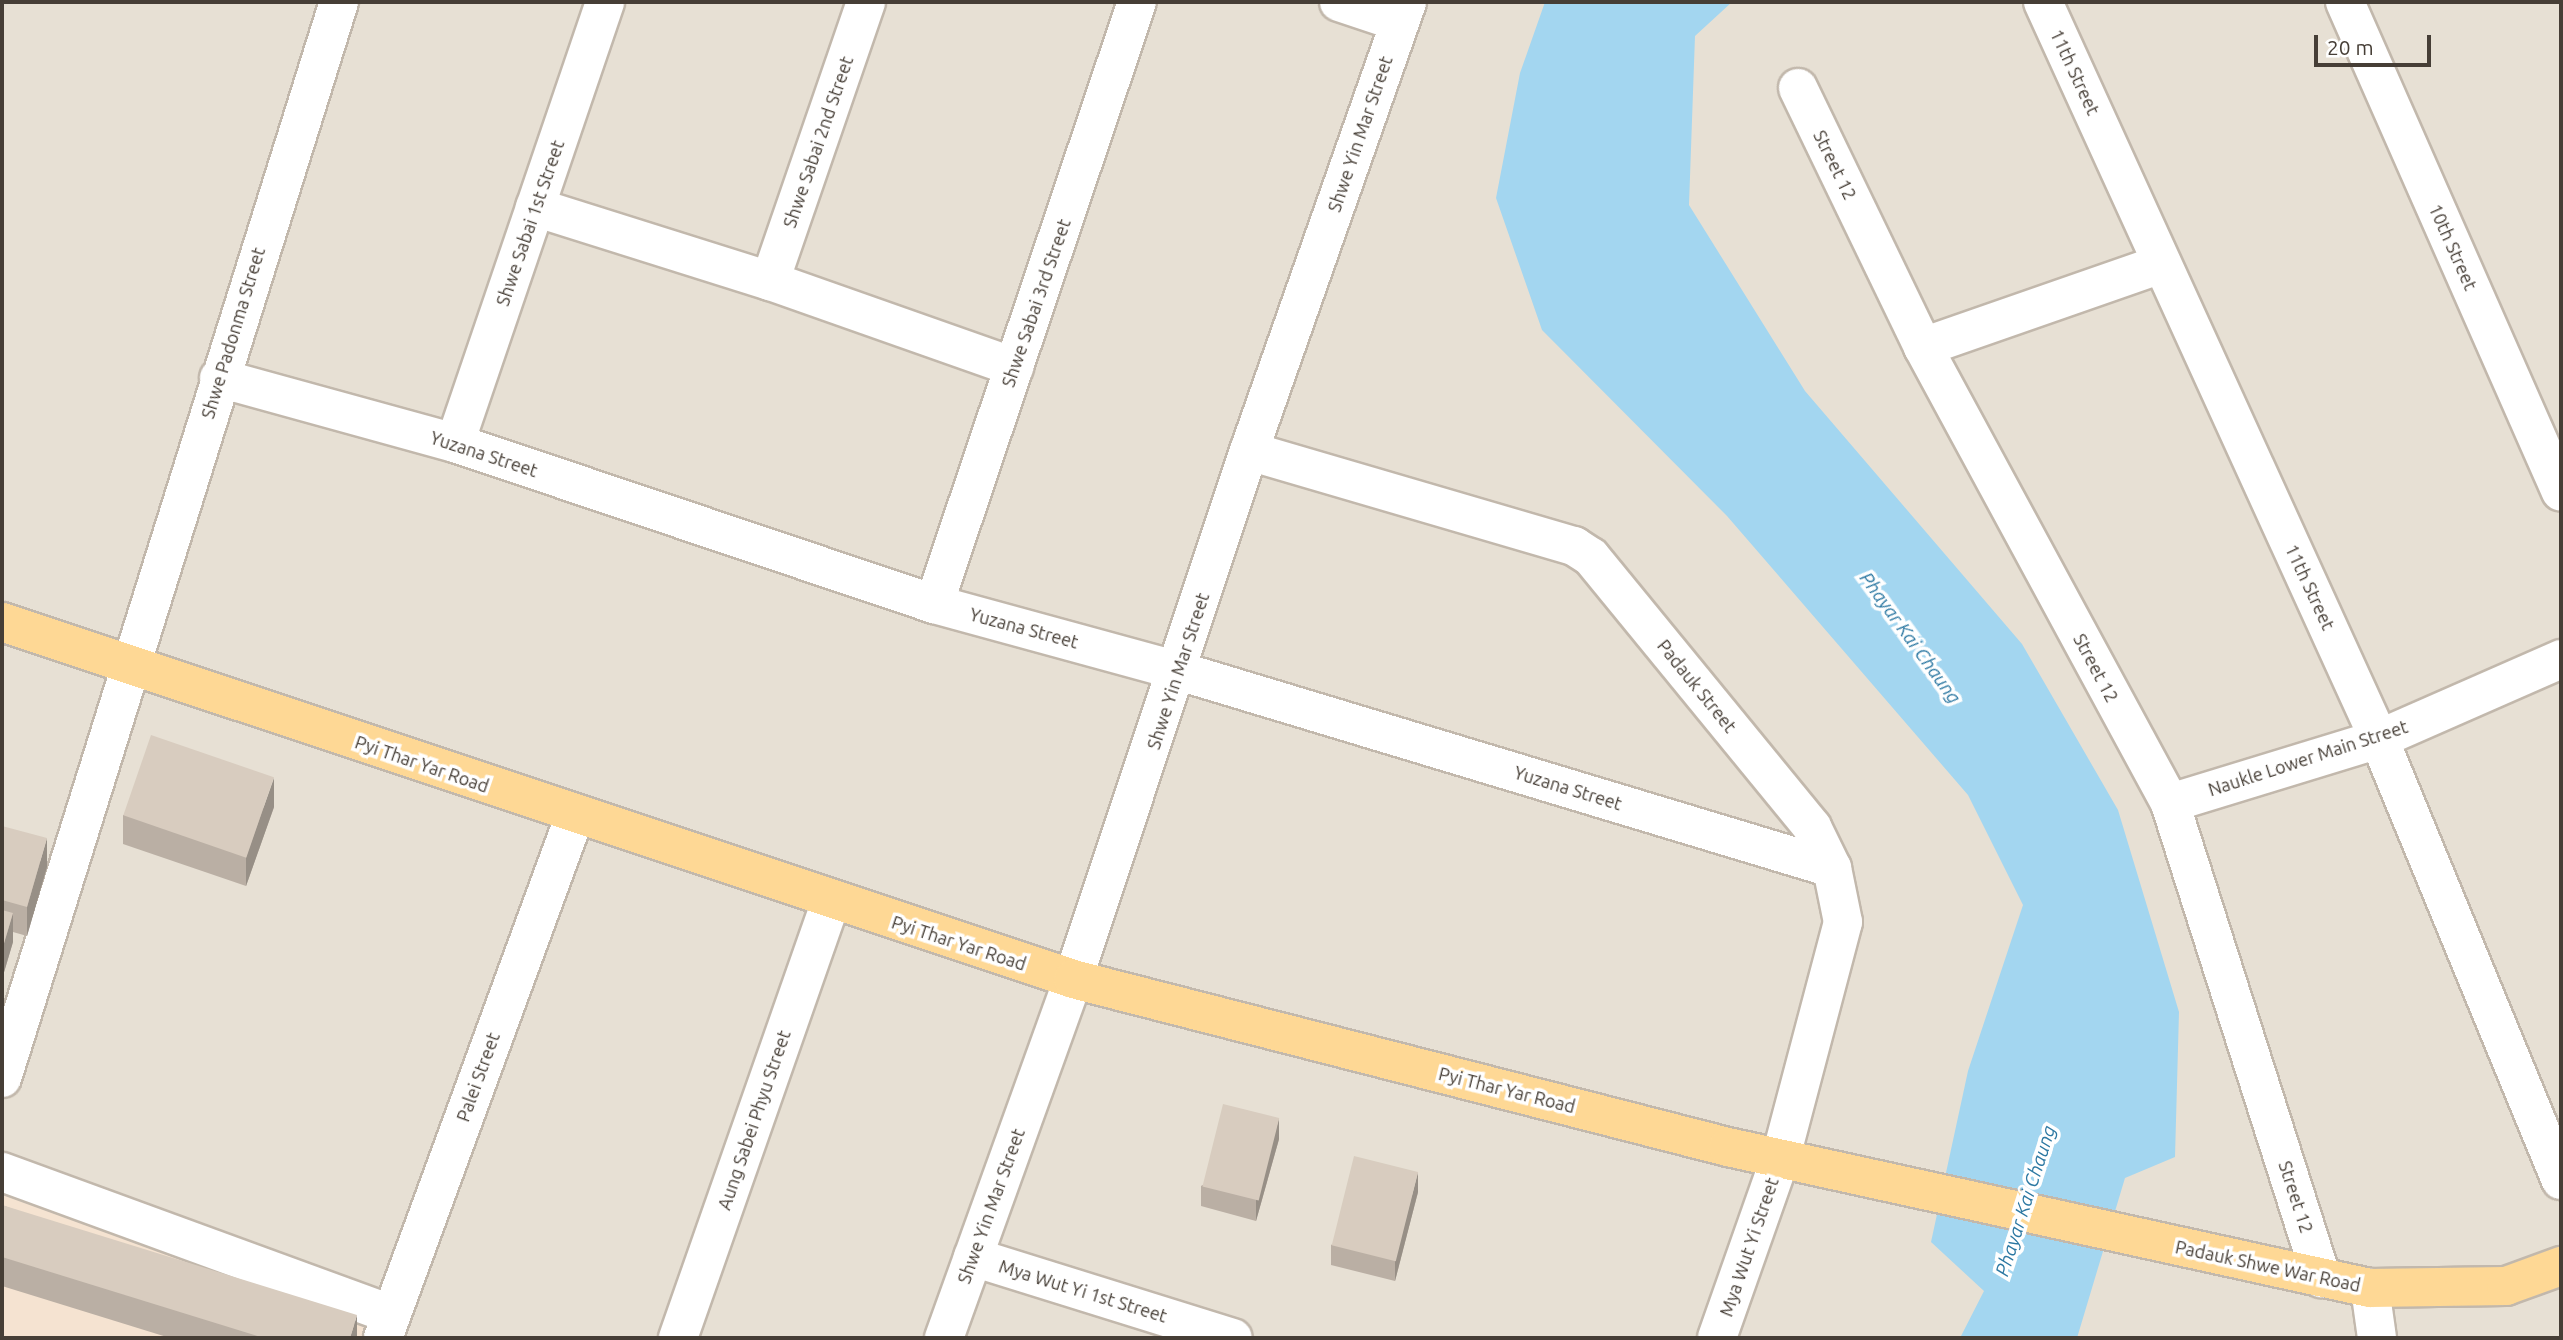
<!DOCTYPE html>
<html>
<head>
<meta charset="utf-8">
<style>
	body { margin:0 }
	#map { position:relative; width:2563px; height:1340px; overflow:hidden; background:#f3eee6; font-family:Ubuntu,sans-serif }
	div>[style] { position:absolute }
	.residential>* { inset:0; background:#e7e0d4; transform-origin:0 0 }
	.commercial>* { inset:0; background:#f5e3d1 }
	.water>* { inset:0; background:#a3d6f0 }
	.roads { filter:drop-shadow(2px 0 #c2b8ac) drop-shadow(-2px 0 #c2b8ac) drop-shadow(0 2px #c2b8ac) drop-shadow(0 -2px #c2b8ac) }
	.minor>* { height:38px; margin:-19px; padding:0 19px; transform-origin:19px; border-radius:19px; background:#fff }
	.major>* { height:38px; margin:-19px; padding:0 19px; transform-origin:19px; border-radius:19px; background:#fed895 }
	.wall>* { inset:0; background:#baafa4 }
	.shaded-wall>* { inset:0; background:#978f86 }
	.building>* { inset:0; background:#d8ccbf; transform-origin:0 0 }
	span { translate:-50% -50%; white-space:nowrap; text-align:center; line-height:1.15; -webkit-text-stroke:7px #fff; paint-order:stroke }
	.street-label { font-size:18px; color:#463e36 }
	.water-label { font-size:19px; color:#2c78a2; font-style:italic }
	.frame { position:absolute; inset:0; border:4px solid #463e36; pointer-events:none }
	.scale { position:absolute; left:2314px; top:35px; width:117px; height:32px; box-sizing:border-box; border:4px solid #463e36; border-top:0; padding-left:9px; font-size:21px; line-height:24px; white-space:nowrap; color:#463e36; -webkit-text-stroke:5px #fff; paint-order:stroke }
</style>
</head>
<body>
<div id="map">
	<div class="residential">
		<div style="left:2px;top:2px;width:2559px;height:1336px"></div>
	</div>
	<div class="commercial">
		<div style="clip-path:polygon(2px 1190px,369px 1328px,366px 1338px,2px 1338px)"></div>
	</div>
	<div class="water">
		<div style="clip-path:polygon(1545px 2px,1732px 2px,1695px 36px,1689px 205px,1805px 391px,2022px 644px,2118px 810px,2179px 1012px,2175px 1157px,2125px 1178px,2077px 1338px,1960px 1338px,1984px 1291px,1931px 1242px,1968px 1071px,2023px 905px,1968px 795px,1727px 516px,1542px 330px,1496px 198px,1520px 73px)"></div>
	</div>
	<div class="roads">
		<div class="minor">
			<div style="left:1339px;top:2px;width:63px;rotate:18.4deg"></div>
			<div style="left:2043px;top:2px;width:810px;rotate:65.49deg"></div>
			<div style="left:2379px;top:739px;width:477px;rotate:67.6deg"></div>
			<div style="left:2345px;top:2px;width:535px;rotate:66.21deg"></div>
			<div style="left:1798px;top:88px;width:288px;rotate:64.2deg"></div>
			<div style="left:1923px;top:347px;width:519px;rotate:61.56deg"></div>
			<div style="left:2170px;top:803px;width:499px;rotate:72.3deg"></div>
			<div style="left:535px;top:207px;width:246px;rotate:17.5deg"></div>
			<div style="left:770px;top:281px;width:259px;rotate:19.4deg"></div>
			<div style="left:770px;top:281px;width:295px;rotate:-71deg"></div>
			<div style="left:1923px;top:347px;width:253px;rotate:-19.2deg"></div>
			<div style="left:219px;top:378px;width:245px;rotate:15.4deg"></div>
			<div style="left:455px;top:443px;width:505px;rotate:18.58deg"></div>
			<div style="left:934px;top:604px;width:254px;rotate:15.3deg"></div>
			<div style="left:1179px;top:671px;width:682px;rotate:16.79deg"></div>
			<div style="left:455px;top:443px;width:466px;rotate:-71.2deg"></div>
			<div style="left:1249px;top:451px;width:339px;rotate:16.3deg"></div>
			<div style="left:1574px;top:546px;width:20px;rotate:33deg"></div>
			<div style="left:1591px;top:557px;width:349px;rotate:50.7deg"></div>
			<div style="left:1812px;top:827px;width:46px;rotate:64deg"></div>
			<div style="left:1832px;top:868px;width:55px;rotate:78.5deg"></div>
			<div style="left:1843px;top:922px;width:242px;rotate:104.8deg"></div>
			<div style="left:1781px;top:1156px;width:193px;rotate:109.4deg"></div>
			<div style="left:934px;top:604px;width:635px;rotate:-71.37deg"></div>
			<div style="left:2170px;top:803px;width:219px;rotate:-17deg"></div>
			<div style="left:2379px;top:739px;width:199px;rotate:-23.7deg"></div>
			<div style="left:2px;top:1078px;width:1128px;rotate:-72.61deg"></div>
			<div style="left:2px;top:1172px;width:413px;rotate:20.1deg"></div>
			<div style="left:973px;top:1257px;width:272px;rotate:17.3deg"></div>
			<div style="left:2370px;top:1288px;width:50px;rotate:82deg"></div>
			<div style="left:383px;top:1338px;width:557px;rotate:-69.84deg"></div>
			<div style="left:678px;top:1338px;width:463px;rotate:-70.7deg"></div>
			<div style="left:944px;top:1338px;width:381px;rotate:-70.2deg"></div>
			<div style="left:1073px;top:979px;width:557px;rotate:-71.57deg"></div>
			<div style="left:1249px;top:451px;width:476px;rotate:-70.6deg"></div>
		</div>
		<div class="major">
			<div style="left:2px;top:622px;width:1129px;rotate:18.43deg"></div>
			<div style="left:1073px;top:979px;width:676px;rotate:14.39deg"></div>
			<div style="left:1728px;top:1147px;width:657px;rotate:12.39deg"></div>
			<div style="left:2370px;top:1288px;width:136px;rotate:-0.8deg"></div>
			<div style="left:2506px;top:1286px;width:59px;rotate:-20deg"></div>
		</div>
	</div>
	<div class="wall">
		<div style="clip-path:polygon(274px 807px,246px 886px,123px 844px,123px 815px)"></div>
		<div style="clip-path:polygon(2px 826px,47px 867px,27px 936px,13px 932px,13px 942px,2px 979px)"></div>
		<div style="clip-path:polygon(1279px 1139px,1256px 1221px,1201px 1206px,1201px 1186px)"></div>
		<div style="clip-path:polygon(1418px 1192px,1395px 1281px,1331px 1265px,1331px 1245px)"></div>
		<div style="clip-path:polygon(2px 1205px,357px 1338px,170px 1338px,2px 1286px)"></div>
	</div>
	<div class="shaded-wall">
		<div style="clip-path:polygon(274px 778px,274px 807px,246px 886px,246px 857px)"></div>
		<div style="clip-path:polygon(47px 838px,47px 867px,27px 936px,27px 907px)"></div>
		<div style="clip-path:polygon(13px 913px,13px 942px,2px 979px,2px 950px)"></div>
		<div style="clip-path:polygon(1279px 1118px,1279px 1139px,1256px 1221px,1256px 1201px)"></div>
		<div style="clip-path:polygon(1418px 1172px,1418px 1192px,1395px 1281px,1395px 1261px)"></div>
		<div style="clip-path:polygon(357px 1315px,357px 1338px,350px 1338px)"></div>
	</div>
	<div class="building">
		<div style="left:151px;top:735px;width:130px;height:85px;rotate:19deg"></div>
		<div style="clip-path:polygon(2px 826px,47px 838px,27px 907px,2px 900px)"></div>
		<div style="clip-path:polygon(2px 910px,13px 913px,2px 950px)"></div>
		<div style="left:1223px;top:1104px;width:58px;height:85px;rotate:14deg"></div>
		<div style="left:1354px;top:1156px;width:66px;height:92px;rotate:14deg"></div>
		<div style="clip-path:polygon(2px 1205px,357px 1315px,350px 1338px,264px 1338px,2px 1257px)"></div>
	</div>
	<div class="street-label">
		<span style="left:2075px;top:72px;rotate:65deg">11th Street</span>
		<span style="left:1360px;top:134px;rotate:-71deg">Shwe Yin Mar Street</span>
		<span style="left:818px;top:142px;rotate:-71deg">Shwe Sabai 2nd Street</span>
		<span style="left:1835px;top:165px;rotate:64deg">Street 12</span>
		<span style="left:530px;top:223px;rotate:-71deg">Shwe Sabai 1st Street</span>
		<span style="left:2453px;top:247px;rotate:66deg">10th Street</span>
		<span style="left:1036px;top:303px;rotate:-71deg">Shwe Sabai 3rd Street</span>
		<span style="left:233px;top:333px;rotate:-73deg">Shwe Padonma Street</span>
		<span style="left:484px;top:454px;rotate:18deg">Yuzana Street</span>
		<span style="left:2310px;top:587px;rotate:65deg">11th Street</span>
		<span style="left:1024px;top:628px;rotate:15deg">Yuzana Street</span>
		<span style="left:2096px;top:668px;rotate:62deg">Street 12</span>
		<span style="left:1178px;top:671px;rotate:-72deg">Shwe Yin Mar Street</span>
		<span style="left:1697px;top:686px;rotate:51deg">Padauk Street</span>
		<span style="left:2308px;top:758px;rotate:-18deg">Naukle Lower Main Street</span>
		<span style="left:422px;top:764px;rotate:19deg">Pyi Thar Yar Road</span>
		<span style="left:1568px;top:788px;rotate:17deg">Yuzana Street</span>
		<span style="left:959px;top:943px;rotate:18deg">Pyi Thar Yar Road</span>
		<span style="left:478px;top:1077px;rotate:-70deg">Palei Street</span>
		<span style="left:1507px;top:1090px;rotate:14deg">Pyi Thar Yar Road</span>
		<span style="left:754px;top:1120px;rotate:-71deg">Aung Sabei Phyu Street</span>
		<span style="left:2296px;top:1197px;rotate:72deg">Street 12</span>
		<span style="left:991px;top:1206px;rotate:-70deg">Shwe Yin Mar Street</span>
		<span style="left:1749px;top:1247px;rotate:-71deg">Mya Wut Yi Street</span>
		<span style="left:2268px;top:1266px;rotate:12deg">Padauk Shwe War Road</span>
		<span style="left:1083px;top:1291px;rotate:17deg">Mya Wut Yi 1st Street</span>
	</div>
	<div class="water-label">
		<span style="left:1910px;top:638px;rotate:54deg">Phayar Kai Chaung</span>
		<span style="left:2026px;top:1201px;rotate:-72deg">Phayar Kai Chaung</span>
	</div>
	<div class="frame"></div>
	<div class="scale">20 m</div>
</div>
</body>
</html>
